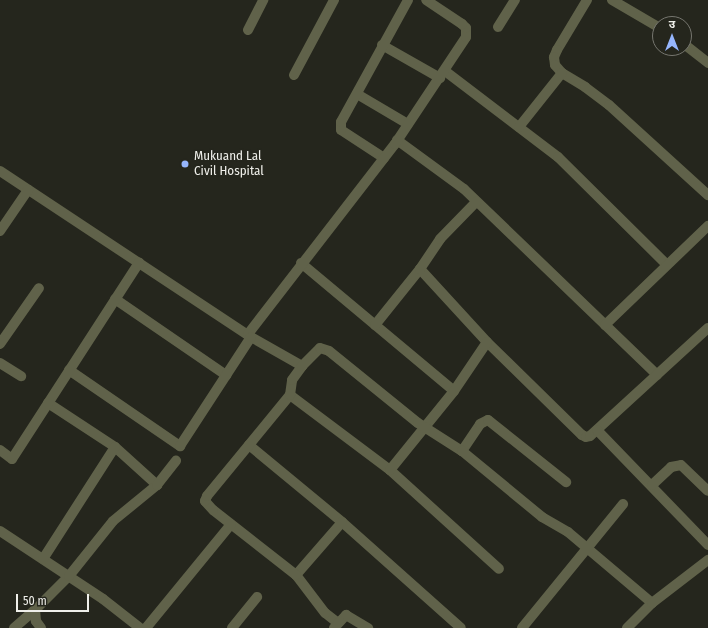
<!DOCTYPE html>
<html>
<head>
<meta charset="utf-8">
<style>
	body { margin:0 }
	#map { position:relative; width:708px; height:628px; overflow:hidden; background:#25261d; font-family:"Fira Sans Condensed","Noto Sans Devanagari",sans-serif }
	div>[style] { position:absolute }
	.minor>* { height:10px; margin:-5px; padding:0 5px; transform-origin:5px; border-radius:5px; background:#60624a }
	.dots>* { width:11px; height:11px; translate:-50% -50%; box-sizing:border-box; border:2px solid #25261d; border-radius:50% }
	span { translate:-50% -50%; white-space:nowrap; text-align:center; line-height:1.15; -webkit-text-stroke:3.5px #25261d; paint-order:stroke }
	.poi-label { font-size:13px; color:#efefea }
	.left { translate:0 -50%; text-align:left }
	.north { position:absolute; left:652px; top:16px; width:40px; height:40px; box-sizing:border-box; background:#25261d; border:1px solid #76766f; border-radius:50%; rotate:0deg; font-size:11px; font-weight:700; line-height:16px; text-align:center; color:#efefea }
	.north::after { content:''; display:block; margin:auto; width:14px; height:18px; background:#96b6fd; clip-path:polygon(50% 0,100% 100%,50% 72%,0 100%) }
	.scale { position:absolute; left:16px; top:594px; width:73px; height:18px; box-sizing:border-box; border:2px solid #efefea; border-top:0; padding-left:5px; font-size:12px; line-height:14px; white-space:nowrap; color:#efefea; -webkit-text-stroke:3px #25261d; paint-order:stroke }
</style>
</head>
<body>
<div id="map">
	<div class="minor">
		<div style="left:587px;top:0;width:58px;rotate:121deg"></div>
		<div style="left:557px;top:50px;width:8px;rotate:113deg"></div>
		<div style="left:554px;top:57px;width:8px;rotate:83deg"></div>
		<div style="left:555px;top:65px;width:11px;rotate:49deg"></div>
		<div style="left:562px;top:73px;width:27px;rotate:31deg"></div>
		<div style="left:585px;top:87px;width:30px;rotate:37deg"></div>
		<div style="left:609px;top:105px;width:134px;rotate:42.3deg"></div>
		<div style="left:612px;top:0;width:56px;rotate:30.3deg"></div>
		<div style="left:498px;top:27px;width:32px;rotate:-58deg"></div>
		<div style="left:248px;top:30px;width:34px;rotate:-63deg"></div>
		<div style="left:684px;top:44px;width:31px;rotate:38deg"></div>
		<div style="left:382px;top:45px;width:67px;rotate:29.6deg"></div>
		<div style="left:445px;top:71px;width:142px;rotate:37.3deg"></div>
		<div style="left:558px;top:157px;width:153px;rotate:44.7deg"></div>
		<div style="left:294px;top:75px;width:85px;rotate:-61.9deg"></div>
		<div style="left:357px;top:94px;width:59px;rotate:30.5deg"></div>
		<div style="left:519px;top:127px;width:69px;rotate:-51.5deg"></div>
		<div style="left:397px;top:140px;width:83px;rotate:36.2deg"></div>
		<div style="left:464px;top:189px;width:268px;rotate:43.9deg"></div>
		<div style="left:384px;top:158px;width:51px;rotate:-146.9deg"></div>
		<div style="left:341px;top:130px;width:8px;rotate:-90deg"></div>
		<div style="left:341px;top:122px;width:139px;rotate:-61.2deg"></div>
		<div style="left:0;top:171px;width:301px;rotate:33.5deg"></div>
		<div style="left:251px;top:337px;width:59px;rotate:29.6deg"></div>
		<div style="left:0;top:231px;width:50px;rotate:-55.7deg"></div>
		<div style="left:301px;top:263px;width:199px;rotate:39.9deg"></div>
		<div style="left:420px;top:269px;width:99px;rotate:47.5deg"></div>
		<div style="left:487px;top:342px;width:133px;rotate:44.4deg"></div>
		<div style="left:582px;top:435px;width:4px;rotate:27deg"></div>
		<div style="left:586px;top:437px;width:4px;rotate:-14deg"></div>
		<div style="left:590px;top:436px;width:160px;rotate:-42.5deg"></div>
		<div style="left:115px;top:299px;width:135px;rotate:34.4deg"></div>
		<div style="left:375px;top:325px;width:72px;rotate:-51.2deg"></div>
		<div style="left:420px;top:269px;width:36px;rotate:-56deg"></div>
		<div style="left:440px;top:239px;width:52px;rotate:-45.8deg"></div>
		<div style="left:605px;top:325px;width:143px;rotate:-43.9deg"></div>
		<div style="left:248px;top:334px;width:240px;rotate:-52.3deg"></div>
		<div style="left:395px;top:144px;width:128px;rotate:-56.4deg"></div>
		<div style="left:466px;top:37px;width:9px;rotate:-90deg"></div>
		<div style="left:466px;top:28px;width:6px;rotate:-135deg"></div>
		<div style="left:462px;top:24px;width:43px;rotate:-146.3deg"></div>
		<div style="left:0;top:344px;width:68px;rotate:-55.1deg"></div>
		<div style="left:0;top:363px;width:25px;rotate:32deg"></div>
		<div style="left:69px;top:370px;width:135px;rotate:34.4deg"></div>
		<div style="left:180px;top:446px;width:130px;rotate:-56.9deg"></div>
		<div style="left:290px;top:395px;width:125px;rotate:36.9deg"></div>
		<div style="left:390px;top:470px;width:147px;rotate:42.2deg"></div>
		<div style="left:48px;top:403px;width:80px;rotate:33.3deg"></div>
		<div style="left:115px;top:447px;width:57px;rotate:42.1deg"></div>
		<div style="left:597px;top:430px;width:160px;rotate:46deg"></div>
		<div style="left:249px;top:445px;width:121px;rotate:39.6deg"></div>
		<div style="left:342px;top:522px;width:159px;rotate:41.7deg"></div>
		<div style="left:0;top:450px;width:15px;rotate:37deg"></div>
		<div style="left:12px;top:459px;width:234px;rotate:-57.1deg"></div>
		<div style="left:462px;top:451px;width:32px;rotate:-56deg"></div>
		<div style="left:480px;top:424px;width:9px;rotate:-27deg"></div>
		<div style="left:488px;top:420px;width:100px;rotate:38.5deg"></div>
		<div style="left:390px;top:470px;width:102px;rotate:-51deg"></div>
		<div style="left:454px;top:391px;width:59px;rotate:-56deg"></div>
		<div style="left:652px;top:485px;width:26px;rotate:-43deg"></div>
		<div style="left:671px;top:467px;width:10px;rotate:-11deg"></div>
		<div style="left:681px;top:465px;width:37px;rotate:44deg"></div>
		<div style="left:0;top:531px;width:123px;rotate:33.4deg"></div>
		<div style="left:103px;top:599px;width:47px;rotate:38.1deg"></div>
		<div style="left:43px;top:559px;width:133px;rotate:-57.3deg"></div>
		<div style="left:296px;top:575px;width:70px;rotate:-49deg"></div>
		<div style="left:338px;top:623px;width:16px;rotate:-142deg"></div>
		<div style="left:325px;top:613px;width:48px;rotate:-127.3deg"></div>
		<div style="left:296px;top:575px;width:105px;rotate:-141.9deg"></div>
		<div style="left:213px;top:510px;width:12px;rotate:-132deg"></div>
		<div style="left:205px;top:501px;width:5px;rotate:-68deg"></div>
		<div style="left:207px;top:496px;width:131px;rotate:-50.6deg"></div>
		<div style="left:290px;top:395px;width:15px;rotate:-82deg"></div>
		<div style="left:292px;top:380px;width:17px;rotate:-54deg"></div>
		<div style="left:302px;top:366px;width:25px;rotate:-45deg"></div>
		<div style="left:320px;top:348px;width:9px;rotate:18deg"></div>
		<div style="left:329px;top:351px;width:114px;rotate:39deg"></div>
		<div style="left:418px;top:423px;width:52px;rotate:32.5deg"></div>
		<div style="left:462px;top:451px;width:104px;rotate:39.5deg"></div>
		<div style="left:542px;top:517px;width:30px;rotate:30deg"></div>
		<div style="left:568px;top:532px;width:110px;rotate:40.2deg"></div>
		<div style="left:14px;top:628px;width:28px;rotate:-41deg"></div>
		<div style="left:41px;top:628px;width:9px;rotate:-126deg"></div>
		<div style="left:36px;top:621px;width:11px;rotate:-95deg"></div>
		<div style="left:35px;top:610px;width:48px;rotate:-45deg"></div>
		<div style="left:69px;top:576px;width:70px;rotate:-51.3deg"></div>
		<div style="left:113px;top:521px;width:57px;rotate:-39.3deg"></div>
		<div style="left:157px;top:485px;width:31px;rotate:-52deg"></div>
		<div style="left:146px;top:628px;width:134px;rotate:-50.7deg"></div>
		<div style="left:232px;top:628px;width:40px;rotate:-51deg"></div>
		<div style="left:334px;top:628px;width:18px;rotate:-47deg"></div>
		<div style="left:346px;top:615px;width:26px;rotate:31deg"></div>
		<div style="left:522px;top:628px;width:160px;rotate:-50.8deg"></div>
		<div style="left:627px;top:628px;width:35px;rotate:-45deg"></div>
		<div style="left:652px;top:603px;width:71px;rotate:-37.5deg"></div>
	</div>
	<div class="dots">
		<div style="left:185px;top:164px;background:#96b6fd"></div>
	</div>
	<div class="poi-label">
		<span class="left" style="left:194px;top:164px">Mukuand Lal<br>Civil Hospital</span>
	</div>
	<div class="north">उ</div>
	<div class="scale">50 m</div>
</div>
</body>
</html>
